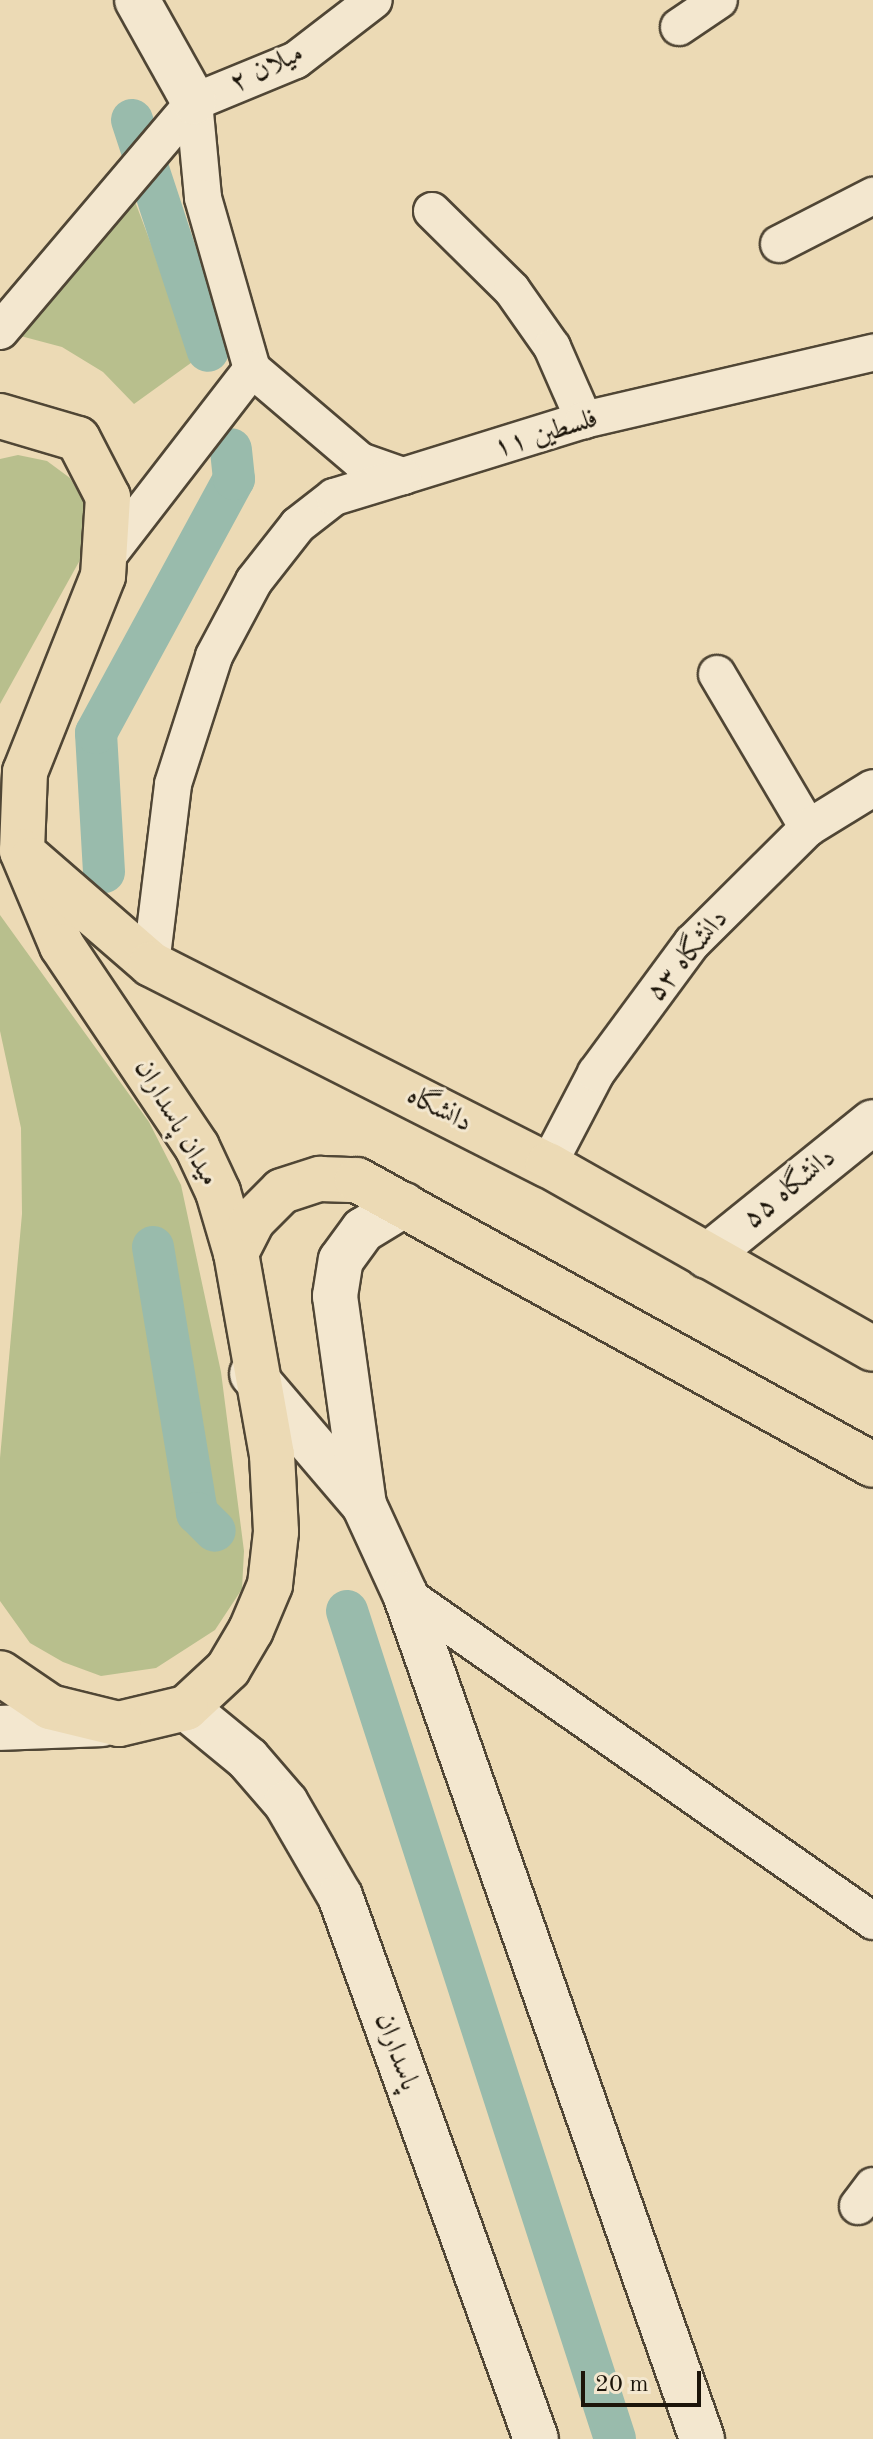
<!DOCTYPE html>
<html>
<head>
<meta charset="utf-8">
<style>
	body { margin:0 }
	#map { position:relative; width:873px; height:2439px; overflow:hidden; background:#ecdab5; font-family:"Old Standard TT",Amiri,serif }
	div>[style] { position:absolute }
	.green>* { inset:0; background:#b8bf8d }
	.canal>* { height:42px; margin:-21px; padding:0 21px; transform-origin:21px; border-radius:21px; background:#99bbac }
	.roads { filter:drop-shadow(2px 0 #504635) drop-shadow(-2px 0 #504635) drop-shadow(0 2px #504635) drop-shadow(0 -2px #504635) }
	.street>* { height:36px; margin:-18px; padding:0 18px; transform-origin:18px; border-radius:18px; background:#f3e7cf }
	.secondary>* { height:44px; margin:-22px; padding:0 22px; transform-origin:22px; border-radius:22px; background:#f3e7cf }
	.primary>* { height:44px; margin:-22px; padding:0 22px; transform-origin:22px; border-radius:22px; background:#ecdab5 }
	span { translate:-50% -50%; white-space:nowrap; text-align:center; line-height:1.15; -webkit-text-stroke:6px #f3e7cf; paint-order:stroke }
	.street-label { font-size:28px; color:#1c150a }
	.scale { position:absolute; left:581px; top:2371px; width:120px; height:36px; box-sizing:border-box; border:4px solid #1c150a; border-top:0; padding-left:10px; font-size:24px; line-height:28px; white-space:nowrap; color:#1c150a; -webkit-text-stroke:6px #f3e7cf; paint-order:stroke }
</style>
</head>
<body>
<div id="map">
	<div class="green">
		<div style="clip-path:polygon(131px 191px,195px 360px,134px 404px,103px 372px,62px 347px,13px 334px)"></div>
		<div style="clip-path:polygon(18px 455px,47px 461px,70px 478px,85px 504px,87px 528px,85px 551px,0 704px,0 459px)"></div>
		<div style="clip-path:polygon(0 915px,149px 1122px,181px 1185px,221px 1372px,244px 1551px,242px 1589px,215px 1630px,156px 1668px,101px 1676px,63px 1662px,30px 1643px,0 1601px,0 1458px,22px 1214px,21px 1128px,0 1031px)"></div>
	</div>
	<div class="canal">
		<div style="left:132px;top:120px;width:243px;rotate:71.8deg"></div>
		<div style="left:104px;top:872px;width:139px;rotate:-93.3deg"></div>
		<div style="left:96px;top:733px;width:289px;rotate:-61.5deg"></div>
		<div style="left:234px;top:479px;width:30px;rotate:-96deg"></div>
		<div style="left:153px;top:1247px;width:270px;rotate:80.6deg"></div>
		<div style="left:197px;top:1513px;width:25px;rotate:45deg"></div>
		<div style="left:347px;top:1611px;width:870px;rotate:72.06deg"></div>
	</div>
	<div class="roads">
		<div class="street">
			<div style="left:679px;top:27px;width:48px;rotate:-34deg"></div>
			<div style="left:194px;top:102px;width:110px;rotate:-22.4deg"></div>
			<div style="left:296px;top:60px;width:98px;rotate:-37.6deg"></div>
			<div style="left:432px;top:211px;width:112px;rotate:44.6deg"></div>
			<div style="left:512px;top:290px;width:70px;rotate:54.9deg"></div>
			<div style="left:552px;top:347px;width:80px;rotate:66.3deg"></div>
			<div style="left:779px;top:244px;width:106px;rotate:-27.1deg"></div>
			<div style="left:0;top:331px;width:300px;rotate:-49.7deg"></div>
			<div style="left:194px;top:102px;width:96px;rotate:84.6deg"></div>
			<div style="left:203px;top:198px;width:178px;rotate:74deg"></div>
			<div style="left:252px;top:369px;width:234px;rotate:127.7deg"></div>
			<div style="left:252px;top:369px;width:142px;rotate:40.4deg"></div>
			<div style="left:360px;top:461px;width:46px;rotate:19.2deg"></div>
			<div style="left:403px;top:476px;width:189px;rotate:-17.2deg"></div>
			<div style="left:584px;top:420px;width:297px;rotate:-13.1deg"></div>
			<div style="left:717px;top:674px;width:179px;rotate:59.4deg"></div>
			<div style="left:151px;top:964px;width:181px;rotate:-83deg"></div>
			<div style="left:173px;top:784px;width:134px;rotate:-72.2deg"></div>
			<div style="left:214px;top:656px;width:85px;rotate:-61.9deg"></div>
			<div style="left:254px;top:581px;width:71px;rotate:-51.8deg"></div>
			<div style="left:298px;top:525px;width:46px;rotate:-37.9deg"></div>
			<div style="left:334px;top:497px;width:72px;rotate:-16.9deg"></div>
			<div style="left:548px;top:1165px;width:104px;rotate:-62.4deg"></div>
			<div style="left:596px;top:1073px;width:162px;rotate:-53.6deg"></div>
			<div style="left:692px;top:943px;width:163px;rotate:-44.8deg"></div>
			<div style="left:808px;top:828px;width:76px;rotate:-31.6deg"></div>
			<div style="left:405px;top:1594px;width:571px;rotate:34.94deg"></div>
			<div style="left:858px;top:2206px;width:25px;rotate:-53deg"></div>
		</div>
		<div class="secondary">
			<div style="left:137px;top:0;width:117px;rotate:60.8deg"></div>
			<div style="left:707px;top:1256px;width:213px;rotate:-38.9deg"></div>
			<div style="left:252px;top:1374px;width:172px;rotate:49.5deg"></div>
			<div style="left:364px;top:1505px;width:98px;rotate:65.3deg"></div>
			<div style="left:405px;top:1594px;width:896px;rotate:70.63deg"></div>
			<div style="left:364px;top:1505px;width:211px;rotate:-97.9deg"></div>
			<div style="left:335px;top:1296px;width:36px;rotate:-81deg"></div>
			<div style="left:341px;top:1260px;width:37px;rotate:-54deg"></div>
			<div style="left:363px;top:1230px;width:48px;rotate:-31.4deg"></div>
			<div style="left:186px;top:1708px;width:80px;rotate:39.4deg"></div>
			<div style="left:248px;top:1759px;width:58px;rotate:49.2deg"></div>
			<div style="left:286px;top:1803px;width:108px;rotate:59.9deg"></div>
			<div style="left:340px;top:1896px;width:577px;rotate:70.15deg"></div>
			<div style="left:0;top:1728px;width:102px;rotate:-2.2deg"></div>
		</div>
		<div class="primary">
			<div style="left:0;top:416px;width:81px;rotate:16.4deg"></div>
			<div style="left:78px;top:439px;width:65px;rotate:62.7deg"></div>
			<div style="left:108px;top:497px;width:79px;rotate:93.6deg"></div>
			<div style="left:103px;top:576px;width:211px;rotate:111.7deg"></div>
			<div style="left:25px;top:772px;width:79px;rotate:92.2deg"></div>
			<div style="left:22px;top:851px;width:103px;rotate:67.2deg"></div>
			<div style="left:62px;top:946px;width:242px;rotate:56.1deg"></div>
			<div style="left:197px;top:1147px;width:50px;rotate:65deg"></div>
			<div style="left:218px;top:1192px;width:64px;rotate:73.6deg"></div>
			<div style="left:236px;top:1253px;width:205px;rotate:79.9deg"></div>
			<div style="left:272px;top:1455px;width:77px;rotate:87deg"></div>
			<div style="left:276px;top:1532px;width:53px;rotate:96.5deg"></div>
			<div style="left:270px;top:1585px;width:49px;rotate:112.9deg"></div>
			<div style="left:251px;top:1630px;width:45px;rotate:120.5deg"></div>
			<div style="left:228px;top:1669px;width:57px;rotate:137.1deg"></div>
			<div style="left:186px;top:1708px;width:69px;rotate:166.6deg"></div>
			<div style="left:119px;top:1724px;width:71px;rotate:-166.2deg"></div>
			<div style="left:50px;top:1707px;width:60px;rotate:-145.8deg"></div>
			<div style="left:31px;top:860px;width:159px;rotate:40.9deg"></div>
			<div style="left:151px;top:964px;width:445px;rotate:26.9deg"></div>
			<div style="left:548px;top:1165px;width:373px;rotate:29.5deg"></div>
			<div style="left:236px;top:1253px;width:36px;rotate:-63deg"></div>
			<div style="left:252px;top:1221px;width:42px;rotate:-45deg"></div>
			<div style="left:282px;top:1191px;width:40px;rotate:-18deg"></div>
			<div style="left:320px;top:1179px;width:37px;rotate:2deg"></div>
			<div style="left:357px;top:1180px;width:589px;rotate:28.91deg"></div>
		</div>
	</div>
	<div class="street-label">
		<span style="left:267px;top:69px;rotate:-26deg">میلان ۲</span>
		<span style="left:546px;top:434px;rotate:-17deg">فلسطین ۱۱</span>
		<span style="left:688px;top:956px;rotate:-50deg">دانشگاه ۵۳</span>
		<span style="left:439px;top:1110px;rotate:27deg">دانشگاه</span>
		<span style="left:176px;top:1123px;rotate:60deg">میدان پاسداران</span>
		<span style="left:790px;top:1189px;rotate:-39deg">دانشگاه ۵۵</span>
		<span style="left:396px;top:2052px;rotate:70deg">پاسداران</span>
	</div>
	<div class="scale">20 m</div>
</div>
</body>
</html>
